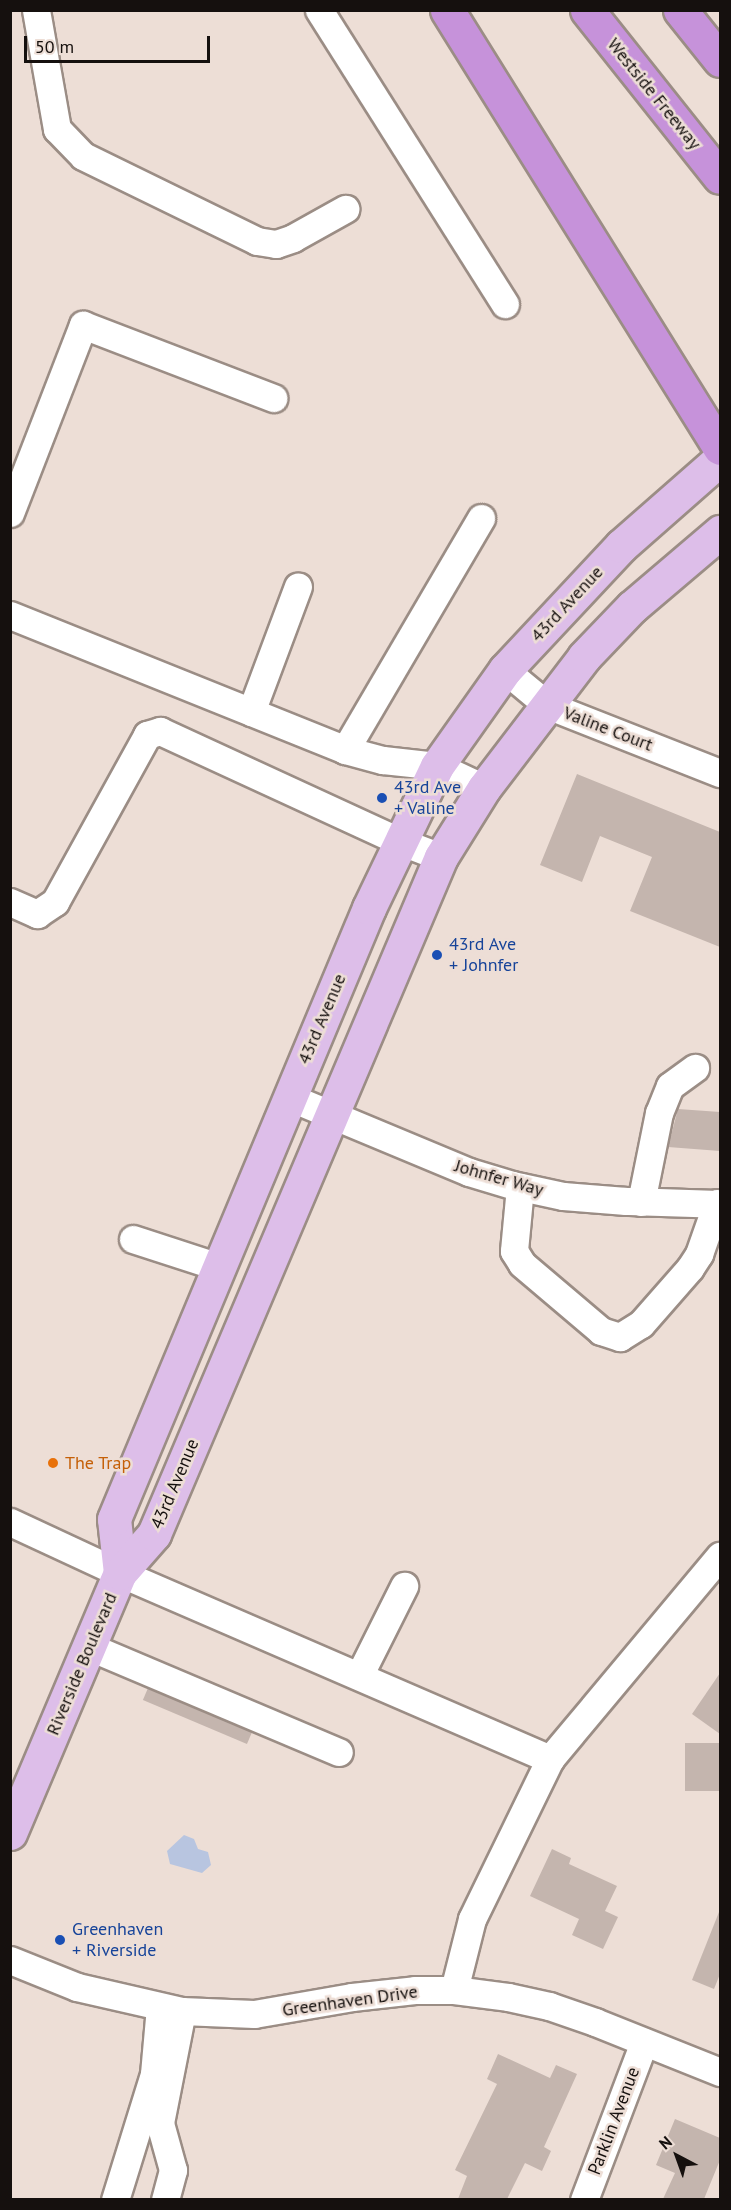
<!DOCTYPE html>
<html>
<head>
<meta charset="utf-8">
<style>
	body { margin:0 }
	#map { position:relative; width:731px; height:2210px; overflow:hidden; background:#edded6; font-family:"PT Sans",sans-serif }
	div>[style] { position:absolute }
	.water>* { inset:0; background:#b8c5e0 }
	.building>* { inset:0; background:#c4b5ae; transform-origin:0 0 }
	.roads { filter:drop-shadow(2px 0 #9b8d85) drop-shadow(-2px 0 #9b8d85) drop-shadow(0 2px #9b8d85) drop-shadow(0 -2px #9b8d85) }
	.minor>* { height:27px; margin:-13.5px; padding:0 13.5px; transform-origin:13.5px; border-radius:13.5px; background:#fff }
	.major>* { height:33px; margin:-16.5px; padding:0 16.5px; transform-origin:16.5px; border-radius:16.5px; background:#ddbee9 }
	.highway>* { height:33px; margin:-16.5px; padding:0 16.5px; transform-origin:16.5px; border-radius:16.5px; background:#c692da }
	.dots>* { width:16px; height:16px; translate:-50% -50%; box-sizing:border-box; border:3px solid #edded6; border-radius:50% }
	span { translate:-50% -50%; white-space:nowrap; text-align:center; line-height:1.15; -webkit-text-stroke:5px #edded6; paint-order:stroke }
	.street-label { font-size:18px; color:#15100e }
	.transit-label { font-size:18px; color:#164399 }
	.left { translate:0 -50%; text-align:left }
	.food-label { font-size:18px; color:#c56008 }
	.frame { position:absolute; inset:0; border:12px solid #15100e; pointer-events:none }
	.north { position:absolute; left:647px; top:2126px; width:60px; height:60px; -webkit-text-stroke:4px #edded6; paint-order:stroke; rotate:319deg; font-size:16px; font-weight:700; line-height:24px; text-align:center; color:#15100e }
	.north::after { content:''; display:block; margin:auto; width:21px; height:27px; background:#15100e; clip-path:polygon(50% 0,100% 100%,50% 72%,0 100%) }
	.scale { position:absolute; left:24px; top:36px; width:186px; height:27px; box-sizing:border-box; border:3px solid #15100e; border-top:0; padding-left:8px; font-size:18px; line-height:21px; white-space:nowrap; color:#15100e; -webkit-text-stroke:4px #edded6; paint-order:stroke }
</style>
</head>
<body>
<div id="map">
	<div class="water">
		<div style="clip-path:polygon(184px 1835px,194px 1839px,198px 1849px,208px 1852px,211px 1865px,202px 1873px,170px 1864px,167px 1851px)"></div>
	</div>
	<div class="building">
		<div style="clip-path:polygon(577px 774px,720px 832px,720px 947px,630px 911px,652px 857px,600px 836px,582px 882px,540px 865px)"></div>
		<div style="clip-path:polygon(678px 1109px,720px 1112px,720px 1151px,668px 1147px)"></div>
		<div style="clip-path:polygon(720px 1673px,720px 1734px,692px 1714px)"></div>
		<div style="left:148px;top:1688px;width:113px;height:13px;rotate:23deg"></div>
		<div style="left:720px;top:1743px;width:48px;height:35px;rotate:90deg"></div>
		<div style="clip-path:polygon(552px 1849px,571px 1858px,569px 1864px,617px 1886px,605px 1911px,618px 1917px,603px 1949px,572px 1935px,579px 1919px,530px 1896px)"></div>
		<div style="clip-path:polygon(719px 1912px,720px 1974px,714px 1989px,692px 1980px)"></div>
		<div style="clip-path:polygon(498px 2054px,550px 2078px,556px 2065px,577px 2074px,544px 2147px,551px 2151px,542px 2171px,525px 2163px,507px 2199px,458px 2199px,467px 2176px,455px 2170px,497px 2084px,487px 2079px)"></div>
		<div style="clip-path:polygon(675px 2119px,720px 2138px,720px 2160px,704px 2199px,663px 2199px,675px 2173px,656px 2165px)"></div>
	</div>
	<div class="roads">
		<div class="minor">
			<div style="left:36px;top:10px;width:121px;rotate:80deg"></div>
			<div style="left:57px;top:129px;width:37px;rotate:46deg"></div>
			<div style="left:83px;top:156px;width:194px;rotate:26deg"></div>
			<div style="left:257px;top:241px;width:19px;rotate:9deg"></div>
			<div style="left:276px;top:244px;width:18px;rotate:-19deg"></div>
			<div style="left:293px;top:238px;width:60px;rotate:-29.1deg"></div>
			<div style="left:319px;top:10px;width:348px;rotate:57.7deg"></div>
			<div style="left:10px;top:513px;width:202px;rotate:-68.8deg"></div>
			<div style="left:83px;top:325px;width:204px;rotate:21deg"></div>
			<div style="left:10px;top:615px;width:361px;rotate:21.9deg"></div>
			<div style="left:345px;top:750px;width:39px;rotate:15deg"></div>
			<div style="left:383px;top:760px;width:54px;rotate:6.3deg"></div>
			<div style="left:437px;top:766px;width:52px;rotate:25.1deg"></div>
			<div style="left:505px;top:670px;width:55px;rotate:39.8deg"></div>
			<div style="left:547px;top:705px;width:186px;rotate:21.5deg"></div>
			<div style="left:251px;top:712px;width:134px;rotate:-69.5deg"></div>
			<div style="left:345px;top:750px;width:269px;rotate:-59.6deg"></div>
			<div style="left:10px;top:902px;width:30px;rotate:24deg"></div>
			<div style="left:37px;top:914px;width:22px;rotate:-34deg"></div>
			<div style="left:55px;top:902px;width:191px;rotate:-61.1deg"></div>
			<div style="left:147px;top:735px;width:14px;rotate:-17deg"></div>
			<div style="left:160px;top:731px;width:263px;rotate:24.7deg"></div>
			<div style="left:399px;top:841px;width:45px;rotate:20.9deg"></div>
			<div style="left:289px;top:1097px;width:195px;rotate:22.6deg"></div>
			<div style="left:469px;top:1172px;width:45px;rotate:16.8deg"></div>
			<div style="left:512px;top:1185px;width:52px;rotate:12.2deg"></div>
			<div style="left:563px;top:1196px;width:63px;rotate:4.5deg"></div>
			<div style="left:626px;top:1201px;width:94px;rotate:1.8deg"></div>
			<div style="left:520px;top:1187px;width:64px;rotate:95.4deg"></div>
			<div style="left:514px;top:1251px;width:15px;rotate:58deg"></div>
			<div style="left:522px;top:1264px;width:104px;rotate:40.3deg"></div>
			<div style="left:601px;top:1331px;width:20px;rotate:18deg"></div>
			<div style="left:620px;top:1337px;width:25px;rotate:-32deg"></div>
			<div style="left:641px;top:1324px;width:74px;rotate:-48.8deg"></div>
			<div style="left:690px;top:1268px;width:17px;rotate:-57deg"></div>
			<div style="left:699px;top:1254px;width:54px;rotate:-70.6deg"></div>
			<div style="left:641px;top:1202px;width:91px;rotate:-78.6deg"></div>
			<div style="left:659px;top:1113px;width:29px;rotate:-68deg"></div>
			<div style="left:670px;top:1086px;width:31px;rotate:-36deg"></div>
			<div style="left:133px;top:1239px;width:90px;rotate:18deg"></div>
			<div style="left:10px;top:1522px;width:121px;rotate:24.9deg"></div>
			<div style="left:120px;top:1573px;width:469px;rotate:23.4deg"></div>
			<div style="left:550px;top:1759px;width:265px;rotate:-50.1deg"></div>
			<div style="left:90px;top:1647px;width:270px;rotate:22.9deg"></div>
			<div style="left:359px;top:1676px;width:101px;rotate:-63.4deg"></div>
			<div style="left:10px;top:1960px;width:72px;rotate:21.9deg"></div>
			<div style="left:77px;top:1987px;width:108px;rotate:12.9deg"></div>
			<div style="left:182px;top:2011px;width:72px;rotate:2.4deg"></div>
			<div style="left:254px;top:2014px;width:99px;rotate:-9.8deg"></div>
			<div style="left:352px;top:1997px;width:63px;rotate:-6.3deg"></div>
			<div style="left:415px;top:1990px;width:39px"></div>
			<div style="left:454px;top:1990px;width:54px;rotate:7.4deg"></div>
			<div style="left:508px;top:1997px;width:42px;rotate:12.4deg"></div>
			<div style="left:549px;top:2006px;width:49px;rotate:19.2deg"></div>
			<div style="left:595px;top:2022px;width:135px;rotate:21.8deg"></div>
			<div style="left:454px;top:1990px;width:73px;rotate:-75.8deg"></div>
			<div style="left:472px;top:1919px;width:178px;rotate:-64deg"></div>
			<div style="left:115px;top:2200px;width:132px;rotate:-72.8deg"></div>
			<div style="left:154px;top:2074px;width:67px;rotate:-84.9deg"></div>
			<div style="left:165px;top:2200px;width:31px;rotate:-75deg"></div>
			<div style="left:173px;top:2170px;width:49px;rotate:-105.5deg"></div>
			<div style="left:160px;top:2123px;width:114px;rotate:-78.9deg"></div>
			<div style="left:584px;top:2200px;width:169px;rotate:-69.2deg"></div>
		</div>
		<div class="major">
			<div style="left:120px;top:1573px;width:54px;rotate:-96.3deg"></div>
			<div style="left:114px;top:1519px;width:662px;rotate:-67.35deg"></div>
			<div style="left:369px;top:908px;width:157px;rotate:-64.4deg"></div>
			<div style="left:437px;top:766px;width:118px;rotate:-54.7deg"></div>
			<div style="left:505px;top:670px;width:170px;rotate:-46.9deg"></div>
			<div style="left:621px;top:546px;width:132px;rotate:-41.3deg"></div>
			<div style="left:10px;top:1833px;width:282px;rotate:-67.1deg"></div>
			<div style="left:120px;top:1573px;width:52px;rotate:-48.9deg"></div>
			<div style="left:154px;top:1534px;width:735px;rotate:-67.03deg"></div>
			<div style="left:441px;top:857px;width:81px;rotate:-58.1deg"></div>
			<div style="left:484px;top:788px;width:165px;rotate:-52.6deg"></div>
			<div style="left:584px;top:657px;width:69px;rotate:-46.2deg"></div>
			<div style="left:632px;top:607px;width:116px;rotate:-40.4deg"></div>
		</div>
		<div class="highway">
			<div style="left:447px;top:10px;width:516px;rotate:58.07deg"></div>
			<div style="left:587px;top:10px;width:213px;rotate:51.5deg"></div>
			<div style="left:680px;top:10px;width:64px;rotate:51.3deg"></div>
		</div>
	</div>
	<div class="dots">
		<div style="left:382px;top:798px;background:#1a4fb4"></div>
		<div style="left:437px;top:955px;background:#1a4fb4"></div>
		<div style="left:53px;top:1463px;background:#e8710a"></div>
		<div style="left:60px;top:1940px;background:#1a4fb4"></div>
	</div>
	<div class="street-label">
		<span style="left:654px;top:94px;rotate:51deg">Westside Freeway</span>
		<span style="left:567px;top:604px;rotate:-47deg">43rd Avenue</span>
		<span style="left:608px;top:729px;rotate:21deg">Valine Court</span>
		<span style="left:322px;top:1019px;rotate:-67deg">43rd Avenue</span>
		<span style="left:499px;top:1178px;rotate:16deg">Johnfer Way</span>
		<span style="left:175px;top:1484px;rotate:-67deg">43rd Avenue</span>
		<span style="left:82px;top:1664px;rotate:-67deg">Riverside Boulevard</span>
		<span style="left:350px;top:2001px;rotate:-8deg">Greenhaven Drive</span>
		<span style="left:614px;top:2121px;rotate:-69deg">Parklin Avenue</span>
	</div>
	<div class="transit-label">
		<span class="left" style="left:394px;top:798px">43rd Ave<br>+ Valine</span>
		<span class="left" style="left:449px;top:955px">43rd Ave<br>+ Johnfer</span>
		<span class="left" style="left:72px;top:1940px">Greenhaven<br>+ Riverside</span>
	</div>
	<div class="food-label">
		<span class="left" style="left:65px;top:1463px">The Trap</span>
	</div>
	<div class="frame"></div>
	<div class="north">N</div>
	<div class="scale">50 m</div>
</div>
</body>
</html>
